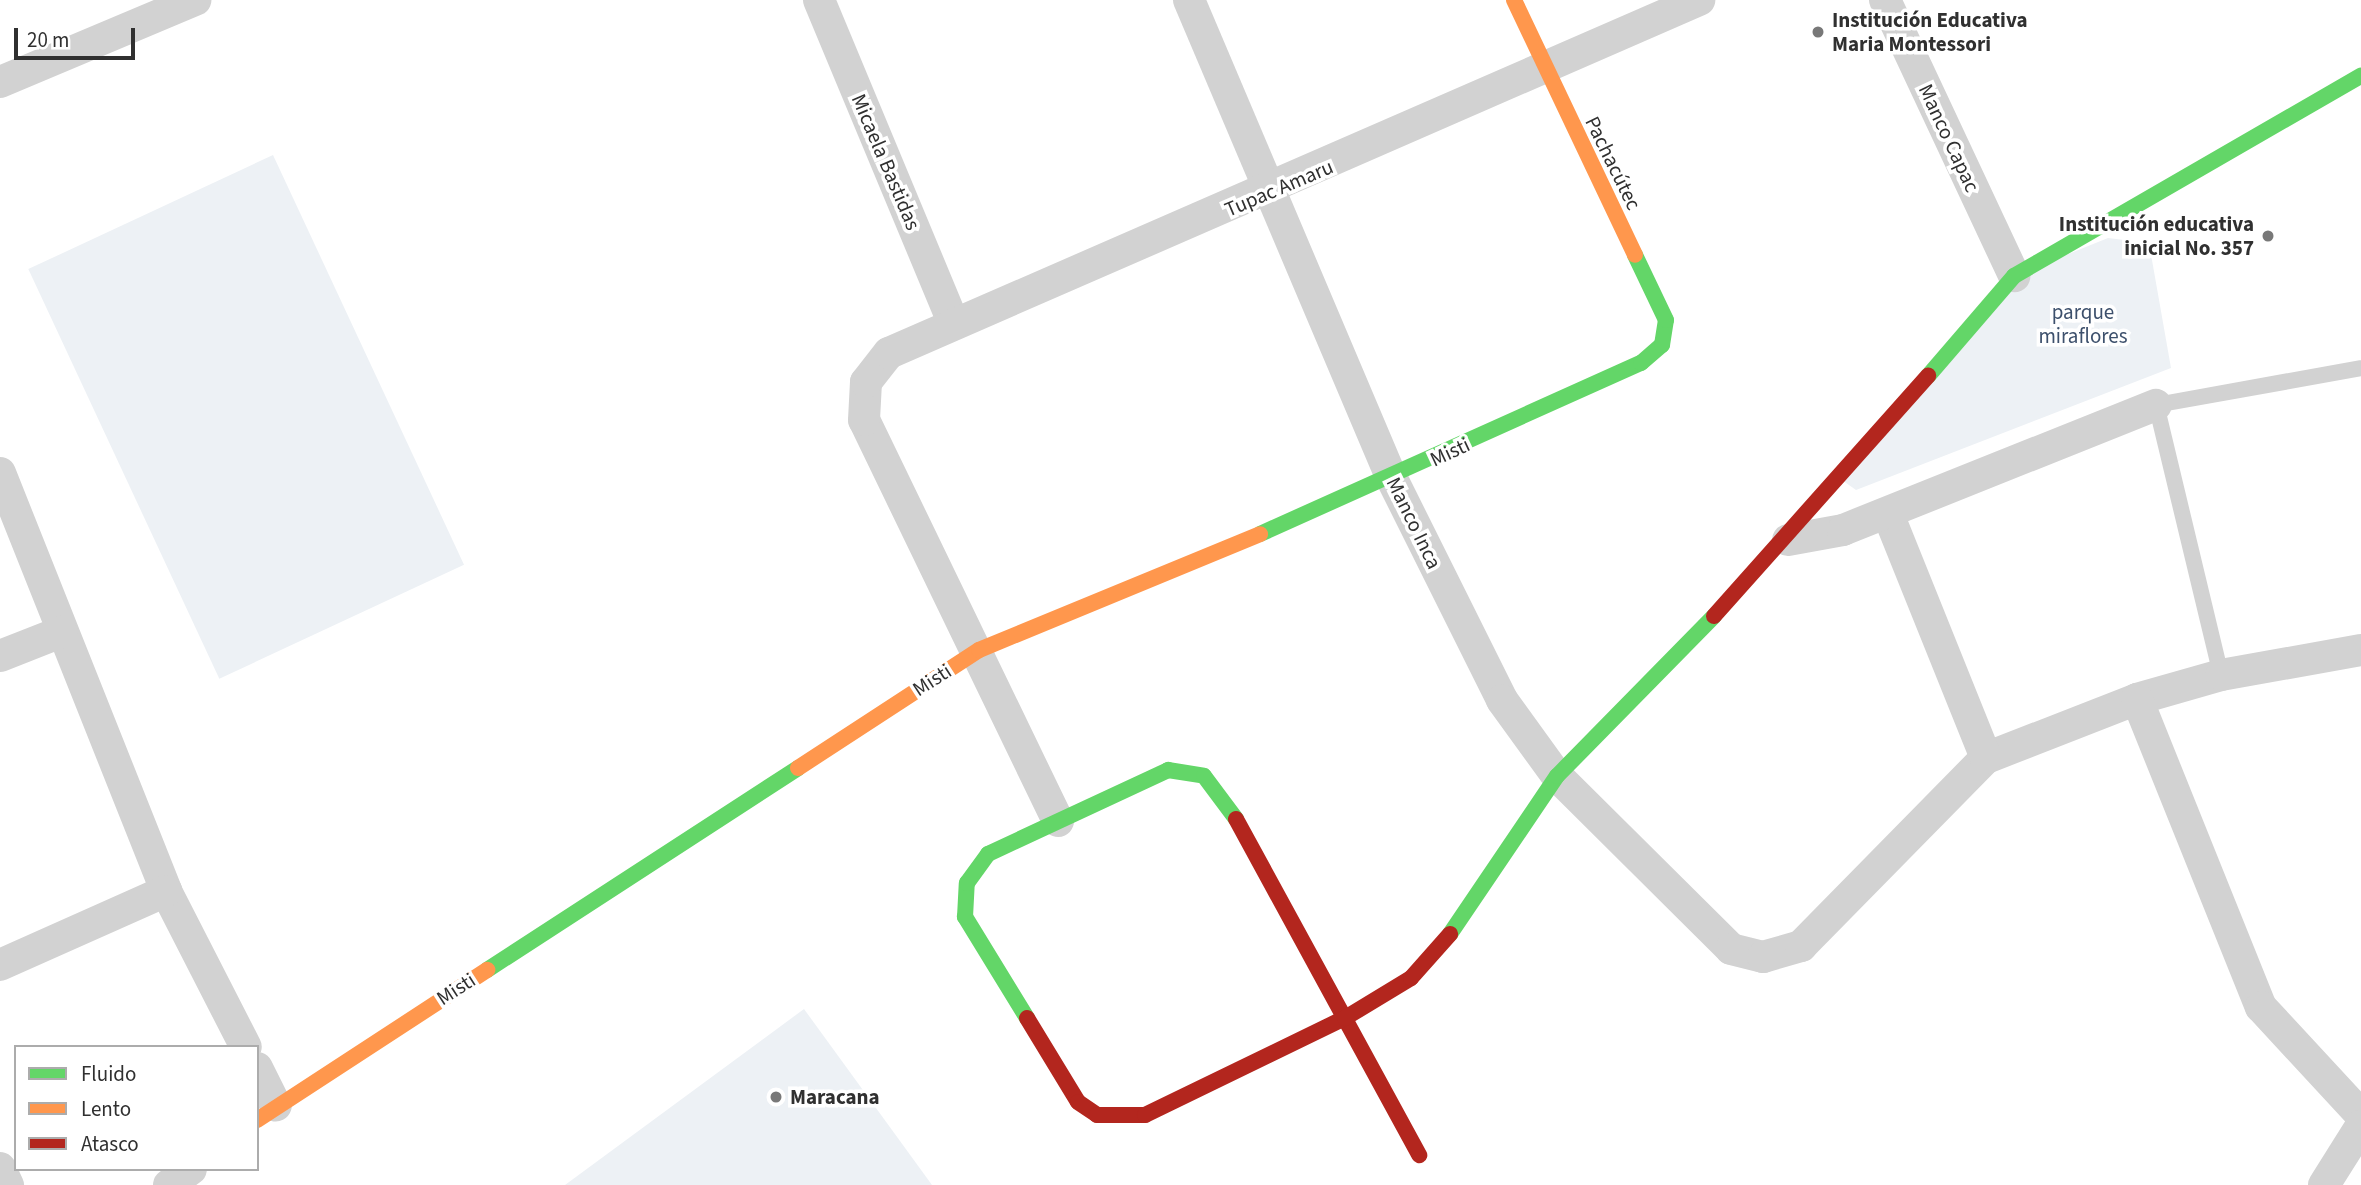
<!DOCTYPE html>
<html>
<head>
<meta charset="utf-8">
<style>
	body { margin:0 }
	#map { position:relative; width:2361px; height:1185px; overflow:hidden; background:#fff; font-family:"Source Sans 3",sans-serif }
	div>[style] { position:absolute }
	.green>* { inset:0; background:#edf1f5; transform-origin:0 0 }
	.lane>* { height:16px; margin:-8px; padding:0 8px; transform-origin:8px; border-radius:8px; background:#d2d2d2 }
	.street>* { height:32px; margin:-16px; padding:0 16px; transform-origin:16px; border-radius:16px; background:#d2d2d2 }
	.fast>* { height:16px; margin:-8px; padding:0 8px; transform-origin:8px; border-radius:8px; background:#63d668 }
	.slow>* { height:16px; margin:-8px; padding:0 8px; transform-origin:8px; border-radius:8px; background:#ff974d }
	.jam>* { height:16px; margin:-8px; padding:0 8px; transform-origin:8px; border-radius:8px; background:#b3261e }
	.dots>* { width:19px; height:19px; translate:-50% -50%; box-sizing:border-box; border:4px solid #fff; border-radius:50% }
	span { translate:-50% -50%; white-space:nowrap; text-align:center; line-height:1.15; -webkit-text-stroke:7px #fff; paint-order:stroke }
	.poi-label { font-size:21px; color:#303030; font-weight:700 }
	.left { translate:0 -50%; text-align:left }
	.right { translate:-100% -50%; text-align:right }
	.street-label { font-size:21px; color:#303030 }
	.park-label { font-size:21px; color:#3d506c }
	.legend { position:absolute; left:14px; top:1045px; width:245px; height:126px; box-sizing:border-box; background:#fff; border:2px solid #acacac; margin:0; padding:9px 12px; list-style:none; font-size:21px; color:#303030 }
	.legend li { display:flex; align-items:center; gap:14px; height:35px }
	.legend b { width:35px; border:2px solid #acacac }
	.scale { position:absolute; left:14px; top:28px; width:121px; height:32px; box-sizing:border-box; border:4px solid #303030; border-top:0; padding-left:9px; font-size:21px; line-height:24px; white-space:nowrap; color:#303030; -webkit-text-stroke:5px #fff; paint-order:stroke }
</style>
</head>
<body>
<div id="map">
	<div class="green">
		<div style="left:273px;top:155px;width:452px;height:270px;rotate:65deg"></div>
		<div style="clip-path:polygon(2108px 238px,2149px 243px,2171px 368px,1856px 490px,1832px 473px,2014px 276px)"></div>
		<div style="clip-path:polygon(804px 1009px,932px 1185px,565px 1185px)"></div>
	</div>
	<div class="lane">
		<div style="left:2221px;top:675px;width:278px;rotate:-103.5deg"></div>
		<div style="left:2156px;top:405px;width:208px;rotate:-10.2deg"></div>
	</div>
	<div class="street">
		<div style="left:819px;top:0;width:351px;rotate:67.4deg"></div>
		<div style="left:1189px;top:0;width:520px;rotate:67.03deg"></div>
		<div style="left:1392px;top:479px;width:247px;rotate:63.5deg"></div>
		<div style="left:1502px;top:700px;width:94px;rotate:54.1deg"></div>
		<div style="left:1557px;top:776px;width:245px;rotate:44.8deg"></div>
		<div style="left:1731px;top:949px;width:33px;rotate:14deg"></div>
		<div style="left:1763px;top:957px;width:40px;rotate:-16deg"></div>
		<div style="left:1801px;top:946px;width:264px;rotate:-45.5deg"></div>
		<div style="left:1986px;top:758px;width:162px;rotate:-21.3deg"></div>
		<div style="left:2137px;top:699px;width:87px;rotate:-15.9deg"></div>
		<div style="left:2221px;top:675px;width:142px;rotate:-10.1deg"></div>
		<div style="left:1885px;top:0;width:305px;rotate:64.9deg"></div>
		<div style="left:0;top:82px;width:212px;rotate:-22.8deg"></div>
		<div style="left:0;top:473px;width:450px;rotate:68.3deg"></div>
		<div style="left:166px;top:891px;width:175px;rotate:62.9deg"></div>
		<div style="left:1888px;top:514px;width:263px;rotate:68.1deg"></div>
		<div style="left:1788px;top:540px;width:56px;rotate:-10.3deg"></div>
		<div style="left:1843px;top:530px;width:337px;rotate:-21.8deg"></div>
		<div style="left:0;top:656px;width:66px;rotate:-21.5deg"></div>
		<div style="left:2137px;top:699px;width:332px;rotate:68.1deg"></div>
		<div style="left:2261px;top:1007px;width:147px;rotate:47.2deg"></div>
		<div style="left:1058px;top:821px;width:445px;rotate:-115.8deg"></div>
		<div style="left:864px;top:420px;width:38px;rotate:-87deg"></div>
		<div style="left:866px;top:382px;width:37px;rotate:-52deg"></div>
		<div style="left:889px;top:353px;width:884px;rotate:-23.55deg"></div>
		<div style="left:0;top:965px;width:182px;rotate:-24deg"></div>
		<div style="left:257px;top:1068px;width:42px;rotate:63.4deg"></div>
		<div style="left:0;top:1168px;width:19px;rotate:65deg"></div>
		<div style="left:169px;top:1185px;width:27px;rotate:-36deg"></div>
		<div style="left:2324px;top:1185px;width:70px;rotate:-57.9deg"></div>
	</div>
	<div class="fast">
		<div style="left:1928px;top:376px;width:132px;rotate:-49.3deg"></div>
		<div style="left:2014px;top:276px;width:401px;rotate:-30deg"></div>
		<div style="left:1260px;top:534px;width:418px;rotate:-24.2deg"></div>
		<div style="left:1641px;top:363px;width:28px;rotate:-41deg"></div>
		<div style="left:1662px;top:345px;width:25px;rotate:-81deg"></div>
		<div style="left:1666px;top:320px;width:72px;rotate:-115.5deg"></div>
		<div style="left:1450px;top:934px;width:191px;rotate:-55.9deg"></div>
		<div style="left:1557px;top:776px;width:224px;rotate:-45.5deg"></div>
		<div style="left:487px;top:970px;width:371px;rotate:-33deg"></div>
		<div style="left:1027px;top:1018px;width:119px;rotate:-121.5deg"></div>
		<div style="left:965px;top:917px;width:34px;rotate:-87deg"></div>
		<div style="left:967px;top:883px;width:36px;rotate:-54deg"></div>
		<div style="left:988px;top:854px;width:199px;rotate:-25deg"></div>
		<div style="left:1168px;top:770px;width:36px;rotate:9deg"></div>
		<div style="left:1204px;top:776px;width:54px;rotate:53.3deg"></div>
	</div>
	<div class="slow">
		<div style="left:1514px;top:0;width:282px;rotate:64.6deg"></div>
		<div style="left:798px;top:768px;width:216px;rotate:-33.1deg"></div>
		<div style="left:979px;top:650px;width:304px;rotate:-22.4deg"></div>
		<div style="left:257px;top:1120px;width:275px;rotate:-33.1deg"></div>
	</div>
	<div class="jam">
		<div style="left:1714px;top:616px;width:322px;rotate:-48.3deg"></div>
		<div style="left:1236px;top:819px;width:383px;rotate:61.4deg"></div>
		<div style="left:1027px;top:1018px;width:98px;rotate:58.7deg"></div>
		<div style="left:1078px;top:1102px;width:23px;rotate:34deg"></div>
		<div style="left:1097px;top:1115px;width:48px"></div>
		<div style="left:1145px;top:1115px;width:222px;rotate:-25.9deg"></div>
		<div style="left:1345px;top:1018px;width:77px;rotate:-31.2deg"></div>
		<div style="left:1411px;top:978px;width:59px;rotate:-48.4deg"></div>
	</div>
	<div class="dots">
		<div style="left:1818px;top:32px;background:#787878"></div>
		<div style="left:2268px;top:236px;background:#787878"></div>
		<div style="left:776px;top:1097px;background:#787878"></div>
	</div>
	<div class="poi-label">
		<span class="left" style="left:1832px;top:32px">Institución Educativa<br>Maria Montessori</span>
		<span class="right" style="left:2254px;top:236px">Institución educativa<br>inicial No. 357</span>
		<span class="left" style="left:790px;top:1097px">Maracana</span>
	</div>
	<div class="street-label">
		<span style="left:1949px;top:138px;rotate:65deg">Manco Capac</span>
		<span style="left:886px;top:162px;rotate:67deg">Micaela Bastidas</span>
		<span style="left:1613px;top:163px;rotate:64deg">Pachacútec</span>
		<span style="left:1279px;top:188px;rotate:-23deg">Tupac Amaru</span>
		<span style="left:1450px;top:452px;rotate:-25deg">Misti</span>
		<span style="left:1414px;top:523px;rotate:64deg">Manco Inca</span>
		<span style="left:932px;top:680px;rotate:-33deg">Misti</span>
		<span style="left:456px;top:989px;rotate:-33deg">Misti</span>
	</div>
	<div class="park-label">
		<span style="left:2083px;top:324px">parque<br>miraflores</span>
	</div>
	<ul class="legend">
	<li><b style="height:9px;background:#63d668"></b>Fluido</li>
	<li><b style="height:9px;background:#ff974d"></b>Lento</li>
	<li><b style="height:9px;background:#b3261e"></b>Atasco</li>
	</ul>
	<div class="scale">20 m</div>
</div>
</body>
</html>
